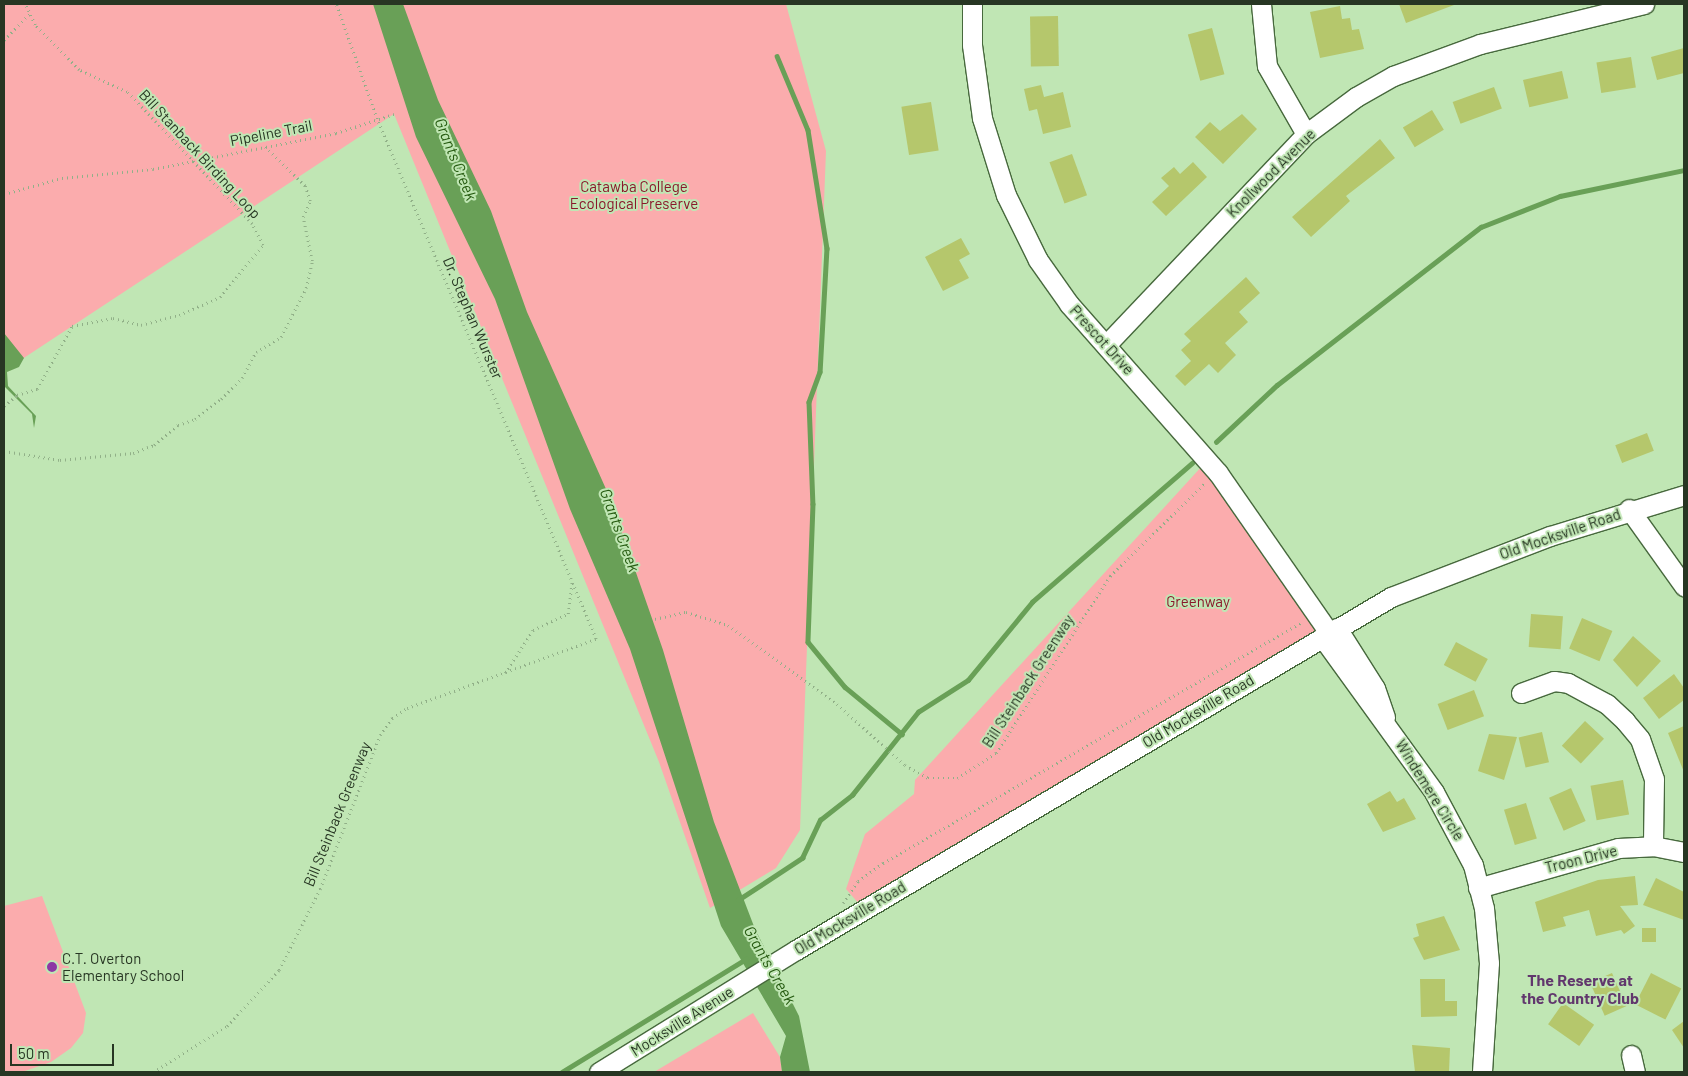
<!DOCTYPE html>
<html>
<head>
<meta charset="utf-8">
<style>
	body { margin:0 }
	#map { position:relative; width:1688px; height:1076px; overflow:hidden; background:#c0e6b4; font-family:Barlow,sans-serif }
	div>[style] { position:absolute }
	.green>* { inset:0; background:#fbacad }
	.water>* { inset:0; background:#69a057 }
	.stream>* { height:4.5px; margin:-2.25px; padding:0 2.25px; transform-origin:2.25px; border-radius:2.25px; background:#69a057 }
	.building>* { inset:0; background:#b5c76c; transform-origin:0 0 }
	.path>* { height:2.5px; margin-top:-1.25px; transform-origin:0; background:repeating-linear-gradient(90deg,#91b088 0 1px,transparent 0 5px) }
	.roads { filter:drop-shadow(1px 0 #47693d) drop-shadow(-1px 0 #47693d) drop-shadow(0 1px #47693d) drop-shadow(0 -1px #47693d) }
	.minor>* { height:19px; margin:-9.5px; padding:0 9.5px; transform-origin:9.5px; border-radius:9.5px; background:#fff }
	.dots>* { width:14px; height:14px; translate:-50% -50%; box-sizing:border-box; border:2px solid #c0e6b4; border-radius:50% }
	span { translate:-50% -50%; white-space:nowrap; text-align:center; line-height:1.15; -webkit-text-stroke:4px #c0e6b4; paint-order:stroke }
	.street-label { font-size:15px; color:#273623 }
	.park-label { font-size:15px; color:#8a182b }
	.poi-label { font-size:15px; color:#273623 }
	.left { translate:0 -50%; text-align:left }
	.water-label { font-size:16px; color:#265b11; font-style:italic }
	.neighbourhood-label { font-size:16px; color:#61376d; font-weight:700 }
	.frame { position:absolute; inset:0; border:5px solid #273623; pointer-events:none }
	.scale { position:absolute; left:10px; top:1044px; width:104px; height:22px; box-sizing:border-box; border:2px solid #273623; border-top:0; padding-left:6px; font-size:15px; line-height:18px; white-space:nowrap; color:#273623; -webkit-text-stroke:4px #c0e6b4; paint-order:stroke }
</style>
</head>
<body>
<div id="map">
	<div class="green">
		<div style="clip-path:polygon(4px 4px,786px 4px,826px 151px,800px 830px,776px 868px,710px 908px,659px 762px,394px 114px,4px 371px)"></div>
		<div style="clip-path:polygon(1203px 465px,1323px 631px,860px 905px,846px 889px,865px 834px,914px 794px,915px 780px)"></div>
		<div style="clip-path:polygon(42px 896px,86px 1013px,83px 1033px,71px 1048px,51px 1062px,22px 1072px,4px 1072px,4px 906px)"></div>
		<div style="clip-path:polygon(753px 1013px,780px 1057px,782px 1072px,654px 1072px)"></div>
	</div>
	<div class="water">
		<div style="clip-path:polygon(373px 4px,403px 4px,438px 100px,491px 211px,527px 312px,610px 498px,663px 650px,714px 822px,755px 929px,799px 1016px,810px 1072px,782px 1072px,780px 1057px,786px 1036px,721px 926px,630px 649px,570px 509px,495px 299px,416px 137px)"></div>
		<div style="clip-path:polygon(4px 333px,24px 358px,19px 367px,7px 372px,8px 386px,36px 416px,34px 428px,32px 414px,4px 386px)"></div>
	</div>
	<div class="stream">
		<div style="left:777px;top:56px;width:80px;rotate:67.3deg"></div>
		<div style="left:808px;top:130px;width:120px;rotate:80.9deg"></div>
		<div style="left:827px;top:248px;width:124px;rotate:93.2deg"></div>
		<div style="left:820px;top:372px;width:32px;rotate:110deg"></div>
		<div style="left:809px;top:402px;width:102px;rotate:87.8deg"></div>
		<div style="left:813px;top:504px;width:138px;rotate:92.1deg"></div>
		<div style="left:808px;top:642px;width:58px;rotate:50.6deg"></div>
		<div style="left:845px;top:687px;width:74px;rotate:39.5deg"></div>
		<div style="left:1216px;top:442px;width:83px;rotate:-43.1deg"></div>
		<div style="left:1277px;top:385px;width:258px;rotate:-37.8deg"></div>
		<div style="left:1481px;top:227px;width:85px;rotate:-21.4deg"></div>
		<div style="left:1560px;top:196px;width:127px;rotate:-11.8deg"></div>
		<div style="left:738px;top:900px;width:77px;rotate:-33.3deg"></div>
		<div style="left:802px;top:858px;width:42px;rotate:-64.7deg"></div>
		<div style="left:820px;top:820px;width:41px;rotate:-38deg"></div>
		<div style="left:852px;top:795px;width:106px;rotate:-51.5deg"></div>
		<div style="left:918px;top:712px;width:59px;rotate:-32.6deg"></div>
		<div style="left:968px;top:680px;width:101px;rotate:-50.6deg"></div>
		<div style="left:1032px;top:602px;width:212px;rotate:-41deg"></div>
		<div style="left:562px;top:1072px;width:216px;rotate:-31.6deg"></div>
	</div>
	<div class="building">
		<div style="clip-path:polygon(1399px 4px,1454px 4px,1454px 5px,1406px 23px)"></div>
		<div style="clip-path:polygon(1340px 6px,1342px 19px,1350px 18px,1352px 30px,1359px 29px,1364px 49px,1320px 58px,1310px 12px)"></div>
		<div style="left:1058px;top:16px;width:50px;height:28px;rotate:89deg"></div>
		<div style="left:1212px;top:28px;width:48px;height:25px;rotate:75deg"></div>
		<div style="clip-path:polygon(1684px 48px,1684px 73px,1657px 80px,1651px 57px)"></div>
		<div style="left:1631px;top:57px;width:31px;height:35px;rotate:81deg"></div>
		<div style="left:1562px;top:71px;width:28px;height:40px;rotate:77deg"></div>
		<div style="clip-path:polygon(1041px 85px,1044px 97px,1063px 92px,1071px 127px,1043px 134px,1037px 109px,1029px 111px,1024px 89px)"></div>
		<div style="left:1494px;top:87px;width:23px;height:44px;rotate:70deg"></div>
		<div style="left:931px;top:102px;width:49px;height:30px;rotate:81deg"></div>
		<div style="left:1432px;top:110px;width:23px;height:34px;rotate:59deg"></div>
		<div style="clip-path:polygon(1242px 114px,1257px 129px,1223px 164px,1195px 137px,1210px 122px,1220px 131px)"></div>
		<div style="clip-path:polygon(1380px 139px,1395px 158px,1346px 196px,1350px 201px,1311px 237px,1292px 217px)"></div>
		<div style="left:1072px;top:154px;width:44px;height:24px;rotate:70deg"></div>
		<div style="clip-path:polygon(1193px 162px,1207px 177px,1166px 216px,1152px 202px,1169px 186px,1161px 178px,1174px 167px,1180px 174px)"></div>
		<div style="clip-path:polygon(961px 238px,970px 254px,959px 260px,969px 278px,943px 291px,925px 257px)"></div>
		<div style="clip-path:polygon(1246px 277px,1260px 293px,1239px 312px,1248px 322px,1225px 343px,1236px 355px,1218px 373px,1209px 364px,1185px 386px,1175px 376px,1191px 361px,1181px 350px,1191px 341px,1184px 334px)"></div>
		<div style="left:1647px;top:433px;width:19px;height:34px;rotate:69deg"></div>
		<div style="left:1531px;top:614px;width:32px;height:33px;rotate:4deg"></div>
		<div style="left:1582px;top:618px;width:33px;height:33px;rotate:23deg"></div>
		<div style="clip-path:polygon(1633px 636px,1661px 661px,1637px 687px,1613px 660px)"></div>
		<div style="left:1456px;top:642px;width:36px;height:26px;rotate:28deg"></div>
		<div style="clip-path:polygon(1674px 674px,1684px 688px,1684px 700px,1659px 719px,1643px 698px)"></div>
		<div style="left:1474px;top:690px;width:28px;height:39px;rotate:69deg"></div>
		<div style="left:1585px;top:721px;width:26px;height:34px;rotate:43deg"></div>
		<div style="clip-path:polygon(1684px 726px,1684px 772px,1668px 733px)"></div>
		<div style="left:1542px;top:732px;width:31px;height:24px;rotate:77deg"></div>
		<div style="clip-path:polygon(1489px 734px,1517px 737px,1504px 780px,1478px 771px)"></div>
		<div style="left:1623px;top:780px;width:35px;height:33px;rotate:80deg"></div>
		<div style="left:1571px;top:788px;width:36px;height:24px;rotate:66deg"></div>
		<div style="clip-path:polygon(1390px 791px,1397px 802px,1404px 798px,1416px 819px,1383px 832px,1367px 804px)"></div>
		<div style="left:1526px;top:803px;width:37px;height:23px;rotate:73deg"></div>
		<div style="clip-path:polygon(1635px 876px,1638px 905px,1620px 906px,1635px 926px,1624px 934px,1621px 930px,1596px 936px,1589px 910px,1563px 917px,1566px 926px,1543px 932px,1535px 902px,1598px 880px)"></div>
		<div style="clip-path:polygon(1656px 878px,1684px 892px,1684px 920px,1643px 905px)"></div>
		<div style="clip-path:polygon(1444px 916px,1460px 950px,1424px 960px,1413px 938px,1419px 936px,1416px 924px)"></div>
		<div style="left:1642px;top:928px;width:14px;height:14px"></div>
		<div style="left:1612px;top:973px;width:36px;height:24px;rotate:66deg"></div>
		<div style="left:1651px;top:973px;width:34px;height:35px;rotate:27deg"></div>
		<div style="clip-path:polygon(1420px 979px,1445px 979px,1445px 1001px,1457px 1001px,1457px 1016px,1421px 1017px)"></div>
		<div style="left:1563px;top:1003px;width:38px;height:26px;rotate:35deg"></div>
		<div style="clip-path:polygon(1684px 1021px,1684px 1048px,1672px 1030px)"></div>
		<div style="clip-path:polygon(1412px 1045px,1450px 1048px,1449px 1072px,1415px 1072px)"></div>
	</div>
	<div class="path">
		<div style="left:4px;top:40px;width:36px;rotate:-46deg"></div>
		<div style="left:4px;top:194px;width:60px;rotate:-15.4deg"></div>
		<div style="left:62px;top:178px;width:91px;rotate:-5.6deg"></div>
		<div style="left:153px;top:169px;width:187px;rotate:-11.1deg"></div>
		<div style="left:336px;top:133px;width:61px;rotate:-18.1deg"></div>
		<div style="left:4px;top:406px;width:17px;rotate:-40deg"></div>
		<div style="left:17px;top:395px;width:21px;rotate:-17deg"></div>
		<div style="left:37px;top:389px;width:72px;rotate:-60.9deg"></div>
		<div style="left:72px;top:326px;width:42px;rotate:-11deg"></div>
		<div style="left:113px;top:318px;width:29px;rotate:14deg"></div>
		<div style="left:141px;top:325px;width:39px;rotate:-15deg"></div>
		<div style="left:179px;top:315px;width:45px;rotate:-23.7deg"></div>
		<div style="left:220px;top:297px;width:67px;rotate:-50.4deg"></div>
		<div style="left:263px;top:245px;width:24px;rotate:-118deg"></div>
		<div style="left:252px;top:224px;width:182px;rotate:-133.4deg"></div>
		<div style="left:127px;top:92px;width:53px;rotate:-155.4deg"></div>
		<div style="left:79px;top:70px;width:63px;rotate:-134.4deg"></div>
		<div style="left:35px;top:25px;width:23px;rotate:-115deg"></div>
		<div style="left:4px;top:451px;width:57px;rotate:9.1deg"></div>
		<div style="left:60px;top:460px;width:73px;rotate:-5.5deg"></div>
		<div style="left:133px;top:453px;width:22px;rotate:-21deg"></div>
		<div style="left:154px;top:445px;width:31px;rotate:-40deg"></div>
		<div style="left:178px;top:425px;width:18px;rotate:-19deg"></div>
		<div style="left:195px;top:419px;width:33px;rotate:-38deg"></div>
		<div style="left:221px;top:399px;width:30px;rotate:-45deg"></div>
		<div style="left:242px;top:378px;width:30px;rotate:-62deg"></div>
		<div style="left:256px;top:352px;width:29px;rotate:-31deg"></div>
		<div style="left:281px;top:337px;width:55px;rotate:-63deg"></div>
		<div style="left:306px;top:288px;width:28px;rotate:-77deg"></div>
		<div style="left:312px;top:261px;width:45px;rotate:-101.6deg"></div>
		<div style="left:303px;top:217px;width:17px;rotate:-66deg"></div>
		<div style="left:310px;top:201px;width:16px;rotate:-108deg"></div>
		<div style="left:305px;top:186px;width:59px;rotate:-135.7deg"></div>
		<div style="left:655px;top:619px;width:32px;rotate:-13deg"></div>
		<div style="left:686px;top:612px;width:44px;rotate:17.2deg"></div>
		<div style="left:728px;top:625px;width:135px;rotate:35.9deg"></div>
		<div style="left:837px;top:704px;width:91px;rotate:41.9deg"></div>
		<div style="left:905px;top:765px;width:26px;rotate:29deg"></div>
		<div style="left:928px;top:778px;width:29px"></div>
		<div style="left:957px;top:778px;width:46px;rotate:-32.7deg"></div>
		<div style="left:996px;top:753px;width:211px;rotate:-57.2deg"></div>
		<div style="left:1110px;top:576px;width:133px;rotate:-44.4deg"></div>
		<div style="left:505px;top:673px;width:51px;rotate:-56.9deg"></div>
		<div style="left:533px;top:630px;width:38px;rotate:-25deg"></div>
		<div style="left:568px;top:614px;width:34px;rotate:-83deg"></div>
		<div style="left:843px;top:903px;width:27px;rotate:-56deg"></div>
		<div style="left:858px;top:881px;width:31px;rotate:-36deg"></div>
		<div style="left:883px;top:863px;width:483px;rotate:-29.9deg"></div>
		<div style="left:153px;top:1072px;width:87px;rotate:-31.9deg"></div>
		<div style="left:227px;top:1026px;width:76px;rotate:-47.1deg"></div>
		<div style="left:279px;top:970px;width:91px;rotate:-63.2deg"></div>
		<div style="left:320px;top:889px;width:165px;rotate:-68.7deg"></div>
		<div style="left:380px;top:735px;width:21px;rotate:-55deg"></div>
		<div style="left:392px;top:718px;width:18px;rotate:-34deg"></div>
		<div style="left:407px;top:708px;width:201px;rotate:-20.1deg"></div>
		<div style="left:596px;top:639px;width:564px;rotate:-112.84deg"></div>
		<div style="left:377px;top:119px;width:122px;rotate:-109.6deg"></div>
	</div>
	<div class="roads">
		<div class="minor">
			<div style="left:972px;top:4px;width:41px;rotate:90deg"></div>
			<div style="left:972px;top:45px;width:74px;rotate:82.2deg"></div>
			<div style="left:982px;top:118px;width:81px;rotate:72.7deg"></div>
			<div style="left:1006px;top:195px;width:72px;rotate:63.8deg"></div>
			<div style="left:1038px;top:260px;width:54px;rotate:54.8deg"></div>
			<div style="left:1069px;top:304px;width:225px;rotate:48.6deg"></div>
			<div style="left:1218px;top:473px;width:195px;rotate:55.2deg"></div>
			<div style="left:1261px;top:4px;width:62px;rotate:84.5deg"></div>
			<div style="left:1267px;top:66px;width:78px;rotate:60.2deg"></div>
			<div style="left:1106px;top:345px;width:291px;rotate:-46.5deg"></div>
			<div style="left:1306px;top:134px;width:62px;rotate:-36.5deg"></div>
			<div style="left:1356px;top:97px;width:43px;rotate:-29.6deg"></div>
			<div style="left:1393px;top:76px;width:93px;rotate:-20.2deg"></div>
			<div style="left:1480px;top:44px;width:169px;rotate:-13.7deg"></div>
			<div style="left:1629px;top:509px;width:95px;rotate:54.5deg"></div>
			<div style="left:1337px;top:628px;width:71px;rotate:57.7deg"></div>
			<div style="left:1375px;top:688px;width:31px;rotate:71deg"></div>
			<div style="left:1322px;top:637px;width:191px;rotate:54.1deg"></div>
			<div style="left:1434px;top:792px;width:83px;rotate:61.9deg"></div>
			<div style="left:1473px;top:865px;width:44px;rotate:75.7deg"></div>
			<div style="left:1484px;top:908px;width:55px;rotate:84.8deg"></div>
			<div style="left:1489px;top:963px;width:109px;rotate:93.7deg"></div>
			<div style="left:1521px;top:693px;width:35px;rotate:-20deg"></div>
			<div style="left:1554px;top:681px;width:14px;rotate:8deg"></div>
			<div style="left:1568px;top:683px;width:44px;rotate:28.3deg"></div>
			<div style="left:1607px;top:704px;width:25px;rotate:43deg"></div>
			<div style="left:1625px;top:721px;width:23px;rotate:50deg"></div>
			<div style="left:1640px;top:739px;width:42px;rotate:70.7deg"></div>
			<div style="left:1654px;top:779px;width:67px;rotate:90.9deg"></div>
			<div style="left:1478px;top:888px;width:146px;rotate:-15.9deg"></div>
			<div style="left:1618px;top:848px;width:35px;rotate:-3deg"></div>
			<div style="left:1653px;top:846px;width:32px;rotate:11deg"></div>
			<div style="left:1631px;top:1055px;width:17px;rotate:77deg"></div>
			<div style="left:599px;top:1072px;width:232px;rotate:-31.8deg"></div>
			<div style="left:796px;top:950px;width:692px;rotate:-30.68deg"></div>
			<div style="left:1391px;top:597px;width:170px;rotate:-21deg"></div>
			<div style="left:1550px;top:536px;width:140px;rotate:-17deg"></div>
		</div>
	</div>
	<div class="dots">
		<div style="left:52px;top:967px;background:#8d37a4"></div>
	</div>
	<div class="street-label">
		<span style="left:271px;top:133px;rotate:-11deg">Pipeline Trail</span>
		<span style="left:200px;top:154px;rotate:47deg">Bill Stanback Birding Loop</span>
		<span style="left:1271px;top:173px;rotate:-45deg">Knollwood Avenue</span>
		<span style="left:473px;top:318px;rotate:67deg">Dr. Stephan Wurster</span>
		<span style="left:1102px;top:340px;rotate:48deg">Prescot Drive</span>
		<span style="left:1560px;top:534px;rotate:-19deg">Old Mocksville Road</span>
		<span style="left:1028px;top:681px;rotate:-57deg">Bill Steinback Greenway</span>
		<span style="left:1198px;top:711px;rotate:-31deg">Old Mocksville Road</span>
		<span style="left:1430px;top:790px;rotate:58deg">Windemere Circle</span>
		<span style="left:337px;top:814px;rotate:-68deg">Bill Steinback Greenway</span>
		<span style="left:1581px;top:859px;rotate:-14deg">Troon Drive</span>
		<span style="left:850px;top:918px;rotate:-31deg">Old Mocksville Road</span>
		<span style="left:682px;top:1021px;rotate:-32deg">Mocksville Avenue</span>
	</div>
	<div class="park-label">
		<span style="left:634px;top:195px">Catawba College<br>Ecological Preserve</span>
		<span style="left:1198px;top:602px">Greenway</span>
	</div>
	<div class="poi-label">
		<span class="left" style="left:62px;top:967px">C.T. Overton<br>Elementary School</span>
	</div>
	<div class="water-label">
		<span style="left:456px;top:159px;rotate:68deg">Grants Creek</span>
		<span style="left:620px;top:530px;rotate:70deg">Grants Creek</span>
		<span style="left:770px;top:965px;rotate:60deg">Grants Creek</span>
	</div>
	<div class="neighbourhood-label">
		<span style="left:1580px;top:989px">The Reserve at<br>the Country Club</span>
	</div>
	<div class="frame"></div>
	<div class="scale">50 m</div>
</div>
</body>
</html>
